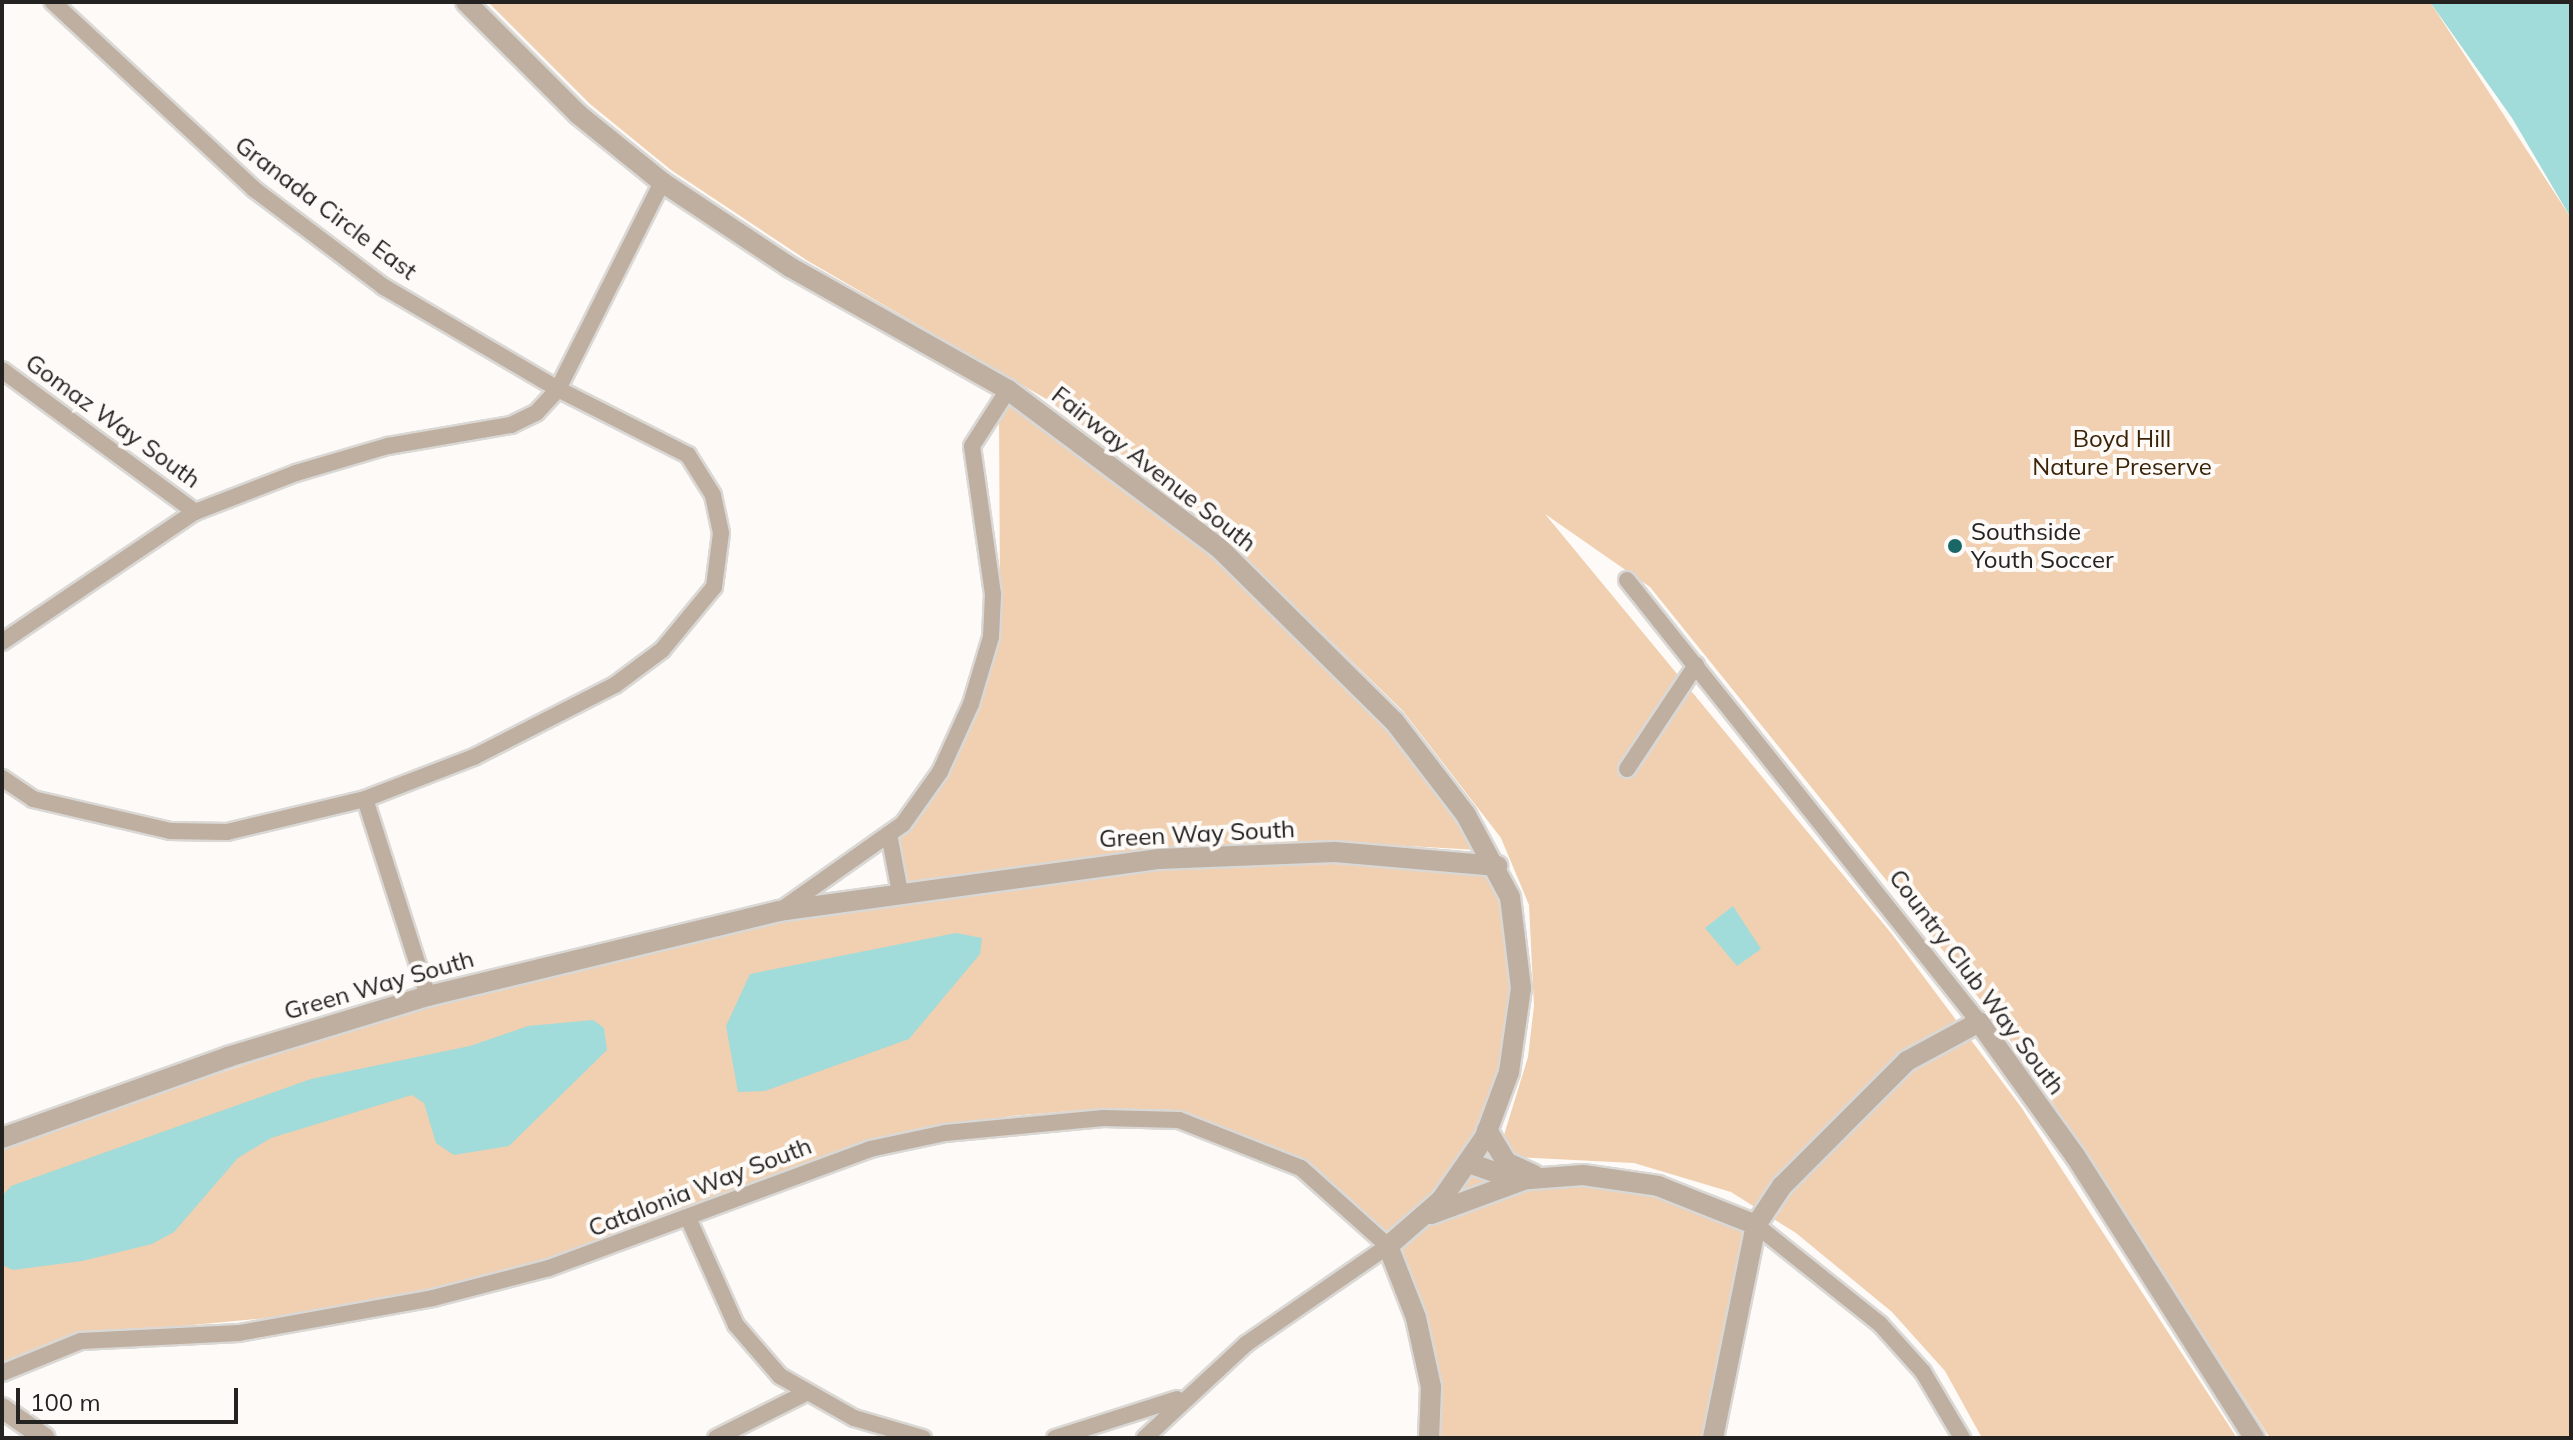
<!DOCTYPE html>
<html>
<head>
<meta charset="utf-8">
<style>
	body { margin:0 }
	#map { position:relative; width:2573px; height:1440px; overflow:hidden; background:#fdfaf7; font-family:Mulish,sans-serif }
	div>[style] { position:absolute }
	.green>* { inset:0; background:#f0d0b1 }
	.water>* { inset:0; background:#a1dbda }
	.roads { filter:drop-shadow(2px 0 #dad8d5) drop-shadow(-2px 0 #dad8d5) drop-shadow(0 2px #dad8d5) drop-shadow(0 -2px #dad8d5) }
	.minor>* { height:16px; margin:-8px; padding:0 8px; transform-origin:8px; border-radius:8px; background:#beafa1 }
	.tertiary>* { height:20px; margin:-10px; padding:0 10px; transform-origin:10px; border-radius:10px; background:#beafa1 }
	.dots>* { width:22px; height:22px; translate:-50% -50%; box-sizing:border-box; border:4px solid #fdfaf7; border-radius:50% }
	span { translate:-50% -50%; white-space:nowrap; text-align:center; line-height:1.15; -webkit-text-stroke:8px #fdfaf7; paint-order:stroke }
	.street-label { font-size:24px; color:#242322 }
	.park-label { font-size:24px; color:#3a2307 }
	.poi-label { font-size:24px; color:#242322 }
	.left { translate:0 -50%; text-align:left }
	.frame { position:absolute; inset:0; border:4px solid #242322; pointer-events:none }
	.scale { position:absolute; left:16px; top:1388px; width:222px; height:36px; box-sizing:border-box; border:4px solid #242322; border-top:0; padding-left:10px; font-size:24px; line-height:28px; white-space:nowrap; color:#242322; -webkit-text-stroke:6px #fdfaf7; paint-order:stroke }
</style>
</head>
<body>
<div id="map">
	<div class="green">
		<div style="clip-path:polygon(488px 2px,2430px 2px,2571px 218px,2571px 1438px,2270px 1438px,2029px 1066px,1953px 963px,1650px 587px,1545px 514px,1891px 933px,2021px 1107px,2237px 1438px,1982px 1438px,1945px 1371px,1892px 1312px,1796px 1233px,1731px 1192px,1634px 1163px,1514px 1157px,1504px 1135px,1528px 1057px,1534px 1006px,1529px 905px,1501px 838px,1403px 711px,1197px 511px,1048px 400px,808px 261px,671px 170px,590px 104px)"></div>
		<div style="clip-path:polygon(1009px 401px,1213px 554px,1388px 727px,1478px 850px,1337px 842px,1158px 850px,906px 882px,898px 839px,947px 776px,1000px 594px,999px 413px)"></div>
		<div style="clip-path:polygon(1337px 859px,1488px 868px,1503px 900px,1513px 982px,1501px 1069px,1469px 1147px,1426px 1205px,1388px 1235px,1314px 1168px,1212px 1122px,1084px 1110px,1011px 1116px,853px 1146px,588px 1249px,466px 1282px,332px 1312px,75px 1336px,2px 1365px,2px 1148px,15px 1141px,423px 1006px,782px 919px,1159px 867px)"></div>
		<div style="clip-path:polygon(1477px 1163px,1656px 1194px,1748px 1230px,1705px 1438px,1437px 1438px,1398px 1245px)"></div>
	</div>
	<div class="water">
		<div style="clip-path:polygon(2430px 2px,2571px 2px,2571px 218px,2512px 118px)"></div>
		<div style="clip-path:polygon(1733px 906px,1761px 949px,1737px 966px,1705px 928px)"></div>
		<div style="clip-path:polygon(956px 933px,982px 938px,980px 954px,909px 1039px,765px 1091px,738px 1092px,726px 1026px,750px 974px)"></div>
		<div style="clip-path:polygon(593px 1020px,604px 1028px,607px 1050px,509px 1146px,454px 1155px,436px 1143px,424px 1103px,412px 1095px,271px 1138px,238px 1158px,174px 1232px,152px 1244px,82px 1261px,13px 1270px,2px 1265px,2px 1196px,11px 1186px,311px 1079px,470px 1046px,528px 1026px)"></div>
	</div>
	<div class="roads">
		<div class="minor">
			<div style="left:2px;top:370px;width:240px;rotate:36.3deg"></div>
			<div style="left:1627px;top:580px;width:565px;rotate:51.47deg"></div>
			<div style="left:2px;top:642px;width:233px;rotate:-34deg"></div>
			<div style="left:195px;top:512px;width:108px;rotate:-21.1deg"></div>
			<div style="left:296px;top:473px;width:96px;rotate:-16.4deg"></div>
			<div style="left:388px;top:446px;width:125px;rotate:-9.7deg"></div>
			<div style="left:511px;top:425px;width:28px;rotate:-26deg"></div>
			<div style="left:536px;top:413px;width:33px;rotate:-47deg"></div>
			<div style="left:558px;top:389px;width:232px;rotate:-63.3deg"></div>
			<div style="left:1627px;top:769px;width:125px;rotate:-56.4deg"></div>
			<div style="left:2px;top:778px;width:37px;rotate:34deg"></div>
			<div style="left:33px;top:799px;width:141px;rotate:13.1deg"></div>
			<div style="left:170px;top:831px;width:57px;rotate:1deg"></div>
			<div style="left:227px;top:832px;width:142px;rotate:-13.4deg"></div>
			<div style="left:365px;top:799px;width:117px;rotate:-21.1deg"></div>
			<div style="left:474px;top:757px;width:158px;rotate:-27.1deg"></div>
			<div style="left:615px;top:685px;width:59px;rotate:-36.7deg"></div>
			<div style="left:662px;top:650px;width:82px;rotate:-50.5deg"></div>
			<div style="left:714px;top:587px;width:54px;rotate:-82.6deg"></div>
			<div style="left:721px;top:533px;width:39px;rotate:-102deg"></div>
			<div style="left:713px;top:495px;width:47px;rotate:-122deg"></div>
			<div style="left:688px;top:455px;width:146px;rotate:-153.1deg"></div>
			<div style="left:558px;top:389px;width:202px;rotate:-149.6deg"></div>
			<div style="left:384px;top:287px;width:163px;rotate:-143deg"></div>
			<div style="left:254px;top:189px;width:275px;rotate:-137.1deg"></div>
			<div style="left:365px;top:799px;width:207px;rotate:72.3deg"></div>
			<div style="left:889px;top:834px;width:59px;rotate:79.3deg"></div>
			<div style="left:781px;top:910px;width:149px;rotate:-35.2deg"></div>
			<div style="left:903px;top:824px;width:64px;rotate:-54.6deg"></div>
			<div style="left:940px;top:772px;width:75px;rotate:-65.5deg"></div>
			<div style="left:971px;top:704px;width:70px;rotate:-73.4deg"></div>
			<div style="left:991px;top:637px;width:43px;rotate:-87.3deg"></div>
			<div style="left:993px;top:594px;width:149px;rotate:-98.1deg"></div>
			<div style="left:972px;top:446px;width:67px;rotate:-57.3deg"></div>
			<div style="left:689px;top:1220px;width:115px;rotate:65.9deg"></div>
			<div style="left:736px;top:1325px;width:67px;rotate:49.2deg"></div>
			<div style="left:780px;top:1376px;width:85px;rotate:29.6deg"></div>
			<div style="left:854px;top:1418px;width:72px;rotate:16.2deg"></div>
			<div style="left:1756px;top:1225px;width:159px;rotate:38.6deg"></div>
			<div style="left:1880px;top:1324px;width:64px;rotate:48.1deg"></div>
			<div style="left:1923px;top:1372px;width:77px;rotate:59.4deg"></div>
			<div style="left:2px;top:1373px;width:85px;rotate:-22.1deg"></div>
			<div style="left:81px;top:1341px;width:158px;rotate:-2.9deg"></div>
			<div style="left:239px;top:1333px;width:197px;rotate:-10.2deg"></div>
			<div style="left:433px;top:1298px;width:120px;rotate:-14.5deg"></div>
			<div style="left:549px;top:1268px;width:342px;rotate:-20.3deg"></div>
			<div style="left:870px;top:1149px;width:77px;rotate:-12deg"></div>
			<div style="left:945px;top:1133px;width:159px;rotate:-5.4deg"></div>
			<div style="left:1103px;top:1118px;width:76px;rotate:1.5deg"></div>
			<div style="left:1179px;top:1120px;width:131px;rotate:21.5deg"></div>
			<div style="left:1301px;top:1168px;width:117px;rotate:41.9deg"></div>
			<div style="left:1388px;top:1246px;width:173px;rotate:145.4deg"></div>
			<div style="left:1246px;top:1344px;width:138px;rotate:137.1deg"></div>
			<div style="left:716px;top:1438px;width:101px;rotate:-26.6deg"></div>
			<div style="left:1055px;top:1438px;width:128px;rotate:-17.7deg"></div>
		</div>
		<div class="tertiary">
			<div style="left:466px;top:2px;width:158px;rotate:45deg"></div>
			<div style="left:578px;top:114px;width:108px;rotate:39deg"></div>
			<div style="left:662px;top:182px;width:154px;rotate:33.6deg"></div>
			<div style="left:790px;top:267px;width:250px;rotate:29.4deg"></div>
			<div style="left:1008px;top:390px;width:262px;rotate:36.8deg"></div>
			<div style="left:1218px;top:547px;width:247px;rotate:44.7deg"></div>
			<div style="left:1394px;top:721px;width:118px;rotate:52.5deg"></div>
			<div style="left:1466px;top:815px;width:93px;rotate:61.8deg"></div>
			<div style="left:1510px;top:897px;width:92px;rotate:83.1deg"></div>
			<div style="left:1521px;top:988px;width:85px;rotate:98.1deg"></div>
			<div style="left:1509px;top:1072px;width:69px;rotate:110.3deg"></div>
			<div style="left:1485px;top:1137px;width:77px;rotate:124.9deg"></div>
			<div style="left:1441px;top:1200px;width:70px;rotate:139deg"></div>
			<div style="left:1388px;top:1246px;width:77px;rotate:68.7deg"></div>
			<div style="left:1416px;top:1318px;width:71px;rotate:77.7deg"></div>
			<div style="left:1431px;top:1387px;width:51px;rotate:92.2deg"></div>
			<div style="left:1487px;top:1130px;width:37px;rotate:59deg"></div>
			<div style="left:1506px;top:1162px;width:31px;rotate:25deg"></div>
			<div style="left:2px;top:1138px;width:240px;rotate:-19.7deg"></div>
			<div style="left:228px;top:1057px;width:209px;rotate:-17deg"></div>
			<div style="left:428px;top:996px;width:361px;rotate:-13.6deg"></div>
			<div style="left:779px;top:911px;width:383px;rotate:-7.8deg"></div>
			<div style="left:1158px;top:859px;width:177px;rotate:-2.3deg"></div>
			<div style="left:1335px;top:852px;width:163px;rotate:4.9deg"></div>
			<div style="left:1469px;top:1163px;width:51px;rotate:19.5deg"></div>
			<div style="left:1517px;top:1180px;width:66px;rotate:-4.3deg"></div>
			<div style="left:1583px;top:1175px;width:76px;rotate:8.3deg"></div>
			<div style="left:1658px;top:1186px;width:105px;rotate:21.7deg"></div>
			<div style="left:1431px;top:1214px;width:99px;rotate:-20.1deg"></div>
			<div style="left:2px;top:1408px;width:52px;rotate:34.9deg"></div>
			<div style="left:1713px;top:1438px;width:217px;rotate:-78.6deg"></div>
			<div style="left:1756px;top:1225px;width:47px;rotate:-56.3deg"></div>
			<div style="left:1782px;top:1186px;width:177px;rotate:-45deg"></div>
			<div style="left:1907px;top:1061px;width:82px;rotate:-28.4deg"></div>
			<div style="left:1979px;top:1022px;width:166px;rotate:54.3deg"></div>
			<div style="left:2076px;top:1157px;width:333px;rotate:57.6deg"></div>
		</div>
	</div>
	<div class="dots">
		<div style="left:1955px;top:546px;background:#196766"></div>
	</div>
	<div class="street-label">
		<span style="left:326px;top:208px;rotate:37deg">Granada Circle East</span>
		<span style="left:113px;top:421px;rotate:36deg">Gomaz Way South</span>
		<span style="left:1154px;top:469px;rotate:38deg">Fairway Avenue South</span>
		<span style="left:1197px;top:834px;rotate:-3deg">Green Way South</span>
		<span style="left:1977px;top:982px;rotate:53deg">Country Club Way South</span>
		<span style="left:379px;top:985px;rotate:-16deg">Green Way South</span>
		<span style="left:700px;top:1187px;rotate:-21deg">Catalonia Way South</span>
	</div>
	<div class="park-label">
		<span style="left:2122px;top:453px">Boyd Hill<br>Nature Preserve</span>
	</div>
	<div class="poi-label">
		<span class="left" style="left:1971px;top:546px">Southside<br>Youth Soccer</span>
	</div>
	<div class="frame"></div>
	<div class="scale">100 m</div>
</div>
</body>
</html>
